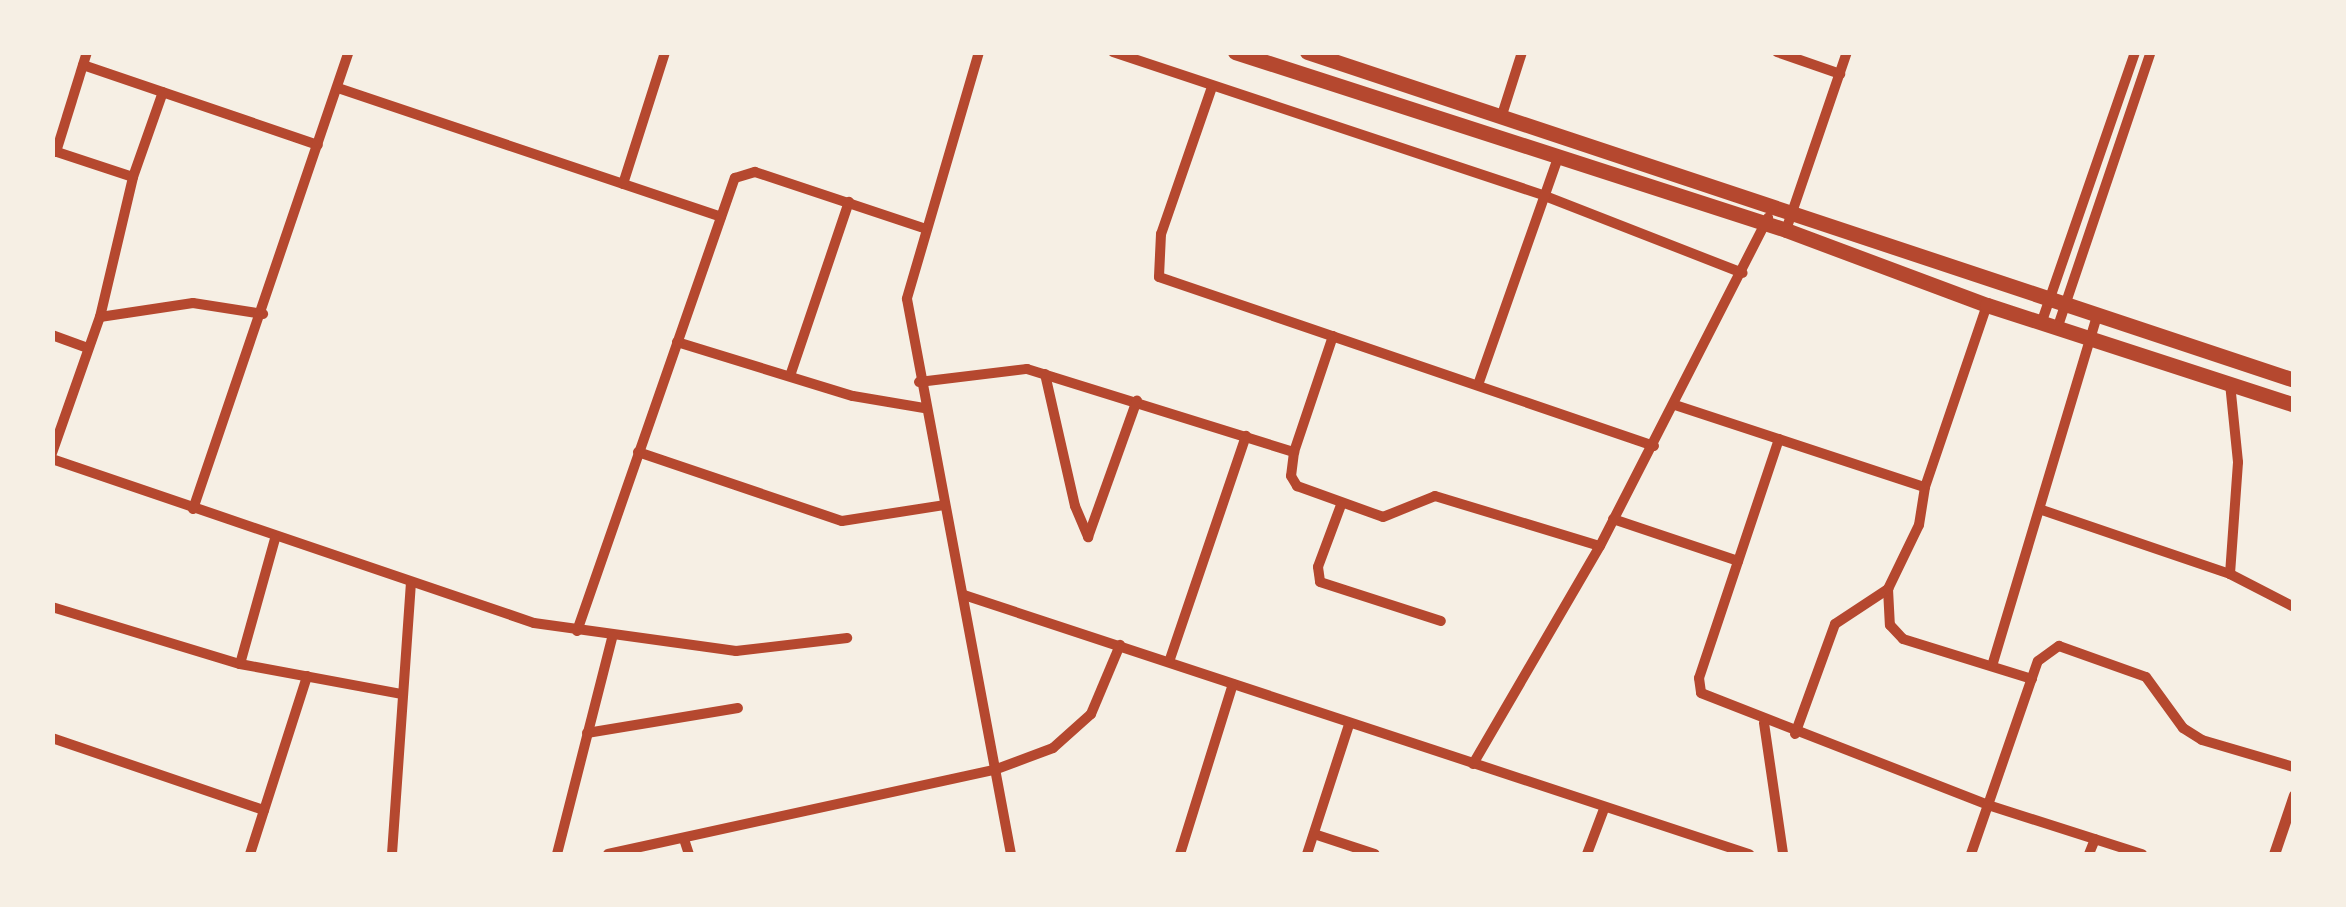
<!DOCTYPE html>
<html>
<head>
<meta charset="utf-8">
<style>
	body { margin:0 }
	#map { position:relative; width:2346px; height:907px; overflow:hidden; background:#f6efe4; font-family:Roboto,sans-serif }
	div>[style] { position:absolute }
	.minor>* { height:10px; margin:-5px; padding:0 5px; transform-origin:5px; border-radius:5px; background:#b5482f }
	.tertiary>* { height:11px; margin:-5.5px; padding:0 5.5px; transform-origin:5.5px; border-radius:5.5px; background:#b5482f }
	.trunk>* { height:15px; margin:-7.5px; padding:0 7.5px; transform-origin:7.5px; border-radius:7.5px; background:#b5482f }
	span { translate:-50% -50%; white-space:nowrap; text-align:center; line-height:1.15; -webkit-text-stroke:9px #f6efe4; paint-order:stroke }
	.frame { position:absolute; inset:0; border:55px solid #f6efe4; pointer-events:none }
</style>
</head>
<body>
<div id="map">
	<div class="minor">
		<div style="left:979px;top:52px;width:257px;rotate:106.3deg"></div>
		<div style="left:907px;top:299px;width:565px;rotate:79.39deg"></div>
		<div style="left:1113px;top:52px;width:455px;rotate:18.4deg"></div>
		<div style="left:1545px;top:196px;width:212px;rotate:21.3deg"></div>
		<div style="left:1777px;top:52px;width:67px;rotate:19.2deg"></div>
		<div style="left:83px;top:65px;width:248px;rotate:18.8deg"></div>
		<div style="left:1212px;top:87px;width:156px;rotate:109.1deg"></div>
		<div style="left:1161px;top:234px;width:43px;rotate:92.7deg"></div>
		<div style="left:1159px;top:277px;width:523px;rotate:18.85deg"></div>
		<div style="left:338px;top:88px;width:404px;rotate:18.6deg"></div>
		<div style="left:1501px;top:118px;width:69px;rotate:-72.3deg"></div>
		<div style="left:54px;top:151px;width:83px;rotate:18.2deg"></div>
		<div style="left:56px;top:152px;width:105px;rotate:-72.8deg"></div>
		<div style="left:623px;top:184px;width:139px;rotate:-72.3deg"></div>
		<div style="left:1786px;top:230px;width:188px;rotate:-71.1deg"></div>
		<div style="left:100px;top:317px;width:144px;rotate:-76.7deg"></div>
		<div style="left:133px;top:177px;width:90px;rotate:-70.6deg"></div>
		<div style="left:2042px;top:321px;width:285px;rotate:-70.9deg"></div>
		<div style="left:2058px;top:326px;width:289px;rotate:-71.3deg"></div>
		<div style="left:52px;top:335px;width:35px;rotate:20deg"></div>
		<div style="left:1333px;top:336px;width:122px;rotate:108.6deg"></div>
		<div style="left:1294px;top:452px;width:24px;rotate:97deg"></div>
		<div style="left:1291px;top:476px;width:12px;rotate:59deg"></div>
		<div style="left:1297px;top:486px;width:91px;rotate:19.8deg"></div>
		<div style="left:1383px;top:517px;width:56px;rotate:-22deg"></div>
		<div style="left:1435px;top:496px;width:172px;rotate:16.9deg"></div>
		<div style="left:677px;top:342px;width:184px;rotate:17.1deg"></div>
		<div style="left:853px;top:396px;width:72px;rotate:9.6deg"></div>
		<div style="left:1045px;top:374px;width:135px;rotate:77.2deg"></div>
		<div style="left:1075px;top:506px;width:34px;rotate:67deg"></div>
		<div style="left:790px;top:376px;width:184px;rotate:-71.3deg"></div>
		<div style="left:919px;top:382px;width:109px;rotate:-6.9deg"></div>
		<div style="left:1027px;top:369px;width:280px;rotate:17.3deg"></div>
		<div style="left:1479px;top:382px;width:234px;rotate:-70.6deg"></div>
		<div style="left:1675px;top:405px;width:263px;rotate:18.2deg"></div>
		<div style="left:1779px;top:439px;width:252px;rotate:108.5deg"></div>
		<div style="left:1699px;top:678px;width:15px;rotate:82deg"></div>
		<div style="left:1701px;top:693px;width:308px;rotate:21.3deg"></div>
		<div style="left:1988px;top:805px;width:162px;rotate:17.7deg"></div>
		<div style="left:638px;top:452px;width:215px;rotate:18.7deg"></div>
		<div style="left:842px;top:521px;width:103px;rotate:-8.9deg"></div>
		<div style="left:52px;top:453px;width:144px;rotate:-70.6deg"></div>
		<div style="left:100px;top:317px;width:94px;rotate:-8.6deg"></div>
		<div style="left:193px;top:303px;width:71px;rotate:8.9deg"></div>
		<div style="left:52px;top:459px;width:509px;rotate:18.79deg"></div>
		<div style="left:534px;top:623px;width:204px;rotate:7.9deg"></div>
		<div style="left:736px;top:651px;width:112px;rotate:-6.7deg"></div>
		<div style="left:1341px;top:505px;width:66px;rotate:110.4deg"></div>
		<div style="left:1318px;top:567px;width:15px;rotate:82deg"></div>
		<div style="left:1320px;top:582px;width:127px;rotate:17.9deg"></div>
		<div style="left:193px;top:509px;width:483px;rotate:-71.2deg"></div>
		<div style="left:2042px;top:510px;width:199px;rotate:18.8deg"></div>
		<div style="left:2230px;top:574px;width:72px;rotate:27.3deg"></div>
		<div style="left:1613px;top:519px;width:132px;rotate:18.6deg"></div>
		<div style="left:1088px;top:537px;width:145px;rotate:-70.3deg"></div>
		<div style="left:2230px;top:574px;width:112px;rotate:-85.9deg"></div>
		<div style="left:2238px;top:462px;width:79px;rotate:-95.8deg"></div>
		<div style="left:1888px;top:589px;width:36px;rotate:87deg"></div>
		<div style="left:1890px;top:625px;width:19px;rotate:47deg"></div>
		<div style="left:1903px;top:639px;width:135px;rotate:17.2deg"></div>
		<div style="left:964px;top:595px;width:827px;rotate:18.26deg"></div>
		<div style="left:52px;top:607px;width:196px;rotate:16.9deg"></div>
		<div style="left:240px;top:664px;width:165px;rotate:10.5deg"></div>
		<div style="left:577px;top:631px;width:480px;rotate:-70.8deg"></div>
		<div style="left:735px;top:178px;width:21px;rotate:-17deg"></div>
		<div style="left:755px;top:172px;width:177px;rotate:18.4deg"></div>
		<div style="left:1169px;top:662px;width:239px;rotate:-71.2deg"></div>
		<div style="left:240px;top:664px;width:130px;rotate:-74.4deg"></div>
		<div style="left:1992px;top:666px;width:366px;rotate:-73.3deg"></div>
		<div style="left:1764px;top:723px;width:132px;rotate:81.7deg"></div>
		<div style="left:587px;top:733px;width:153px;rotate:-9.4deg"></div>
		<div style="left:1795px;top:734px;width:117px;rotate:-70deg"></div>
		<div style="left:1835px;top:624px;width:64px;rotate:-33.4deg"></div>
		<div style="left:1888px;top:589px;width:71px;rotate:-64.2deg"></div>
		<div style="left:1919px;top:525px;width:38px;rotate:-81deg"></div>
		<div style="left:1925px;top:487px;width:192px;rotate:-71.2deg"></div>
		<div style="left:52px;top:738px;width:224px;rotate:18.8deg"></div>
		<div style="left:1473px;top:764px;width:252px;rotate:-59.8deg"></div>
		<div style="left:1600px;top:546px;width:369px;rotate:-62.9deg"></div>
		<div style="left:1314px;top:834px;width:64px;rotate:18.2deg"></div>
		<div style="left:684px;top:839px;width:16px;rotate:72deg"></div>
		<div style="left:250px;top:854px;width:187px;rotate:-72.2deg"></div>
		<div style="left:392px;top:854px;width:270px;rotate:-86deg"></div>
		<div style="left:557px;top:854px;width:226px;rotate:-75.7deg"></div>
		<div style="left:608px;top:854px;width:395px;rotate:-12.3deg"></div>
		<div style="left:994px;top:770px;width:63px;rotate:-20.4deg"></div>
		<div style="left:1053px;top:748px;width:51px;rotate:-41.8deg"></div>
		<div style="left:1091px;top:714px;width:75px;rotate:-67.2deg"></div>
		<div style="left:1180px;top:854px;width:178px;rotate:-72.7deg"></div>
		<div style="left:1307px;top:854px;width:136px;rotate:-72deg"></div>
		<div style="left:1587px;top:854px;width:48px;rotate:-69.3deg"></div>
		<div style="left:1971px;top:854px;width:204px;rotate:-70.9deg"></div>
		<div style="left:2038px;top:661px;width:26px;rotate:-36deg"></div>
		<div style="left:2059px;top:646px;width:92px;rotate:19.6deg"></div>
		<div style="left:2146px;top:677px;width:63px;rotate:54deg"></div>
		<div style="left:2183px;top:728px;width:22px;rotate:32deg"></div>
		<div style="left:2202px;top:740px;width:96px;rotate:16.4deg"></div>
		<div style="left:2089px;top:854px;width:16px;rotate:-68deg"></div>
	</div>
	<div class="tertiary">
		<div style="left:2274px;top:854px;width:62px;rotate:-71.3deg"></div>
	</div>
	<div class="trunk">
		<div style="left:1235px;top:52px;width:579px;rotate:17.9deg"></div>
		<div style="left:1786px;top:230px;width:215px;rotate:20.5deg"></div>
		<div style="left:1987px;top:305px;width:323px;rotate:18deg"></div>
		<div style="left:1307px;top:52px;width:1040px;rotate:18.38deg"></div>
	</div>
	<div class="frame"></div>
</div>
</body>
</html>
